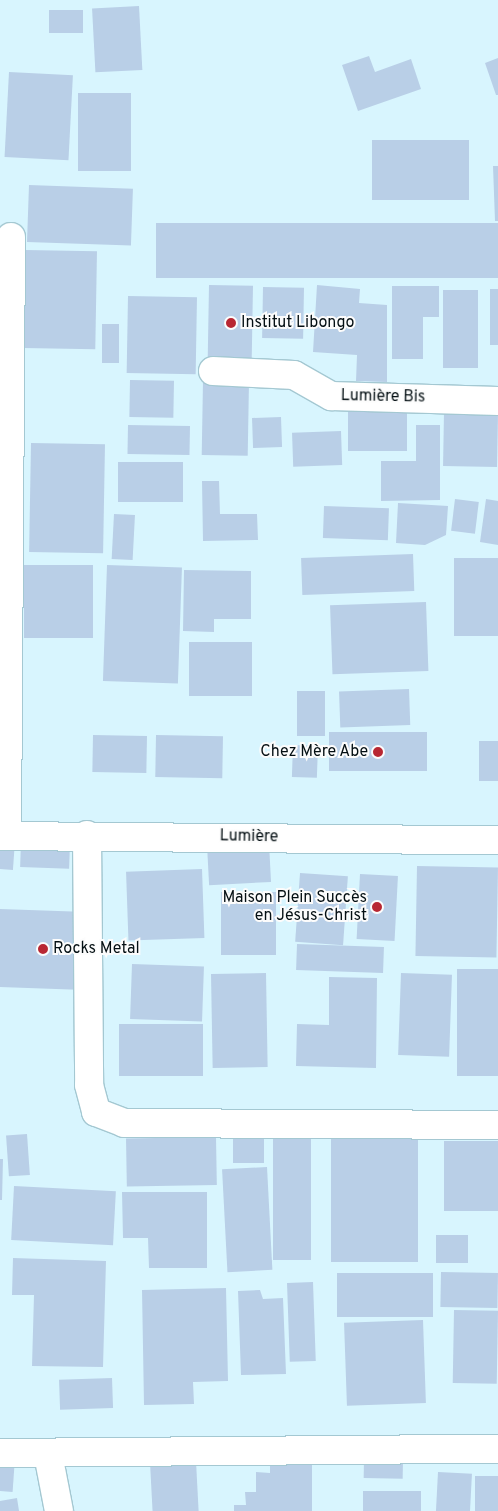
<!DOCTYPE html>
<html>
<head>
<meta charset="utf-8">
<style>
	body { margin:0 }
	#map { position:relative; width:498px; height:1511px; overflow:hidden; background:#d8f5fe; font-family:Overpass,sans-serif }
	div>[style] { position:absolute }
	.building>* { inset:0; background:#b9cfe7; transform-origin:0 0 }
	.roads { filter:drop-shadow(1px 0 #a4c8d2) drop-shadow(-1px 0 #a4c8d2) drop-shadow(0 1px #a4c8d2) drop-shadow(0 -1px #a4c8d2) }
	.street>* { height:28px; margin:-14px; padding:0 14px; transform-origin:14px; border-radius:14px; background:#fff }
	.secondary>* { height:28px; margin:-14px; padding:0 14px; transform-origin:14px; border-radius:14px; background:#fff }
	.dots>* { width:14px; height:14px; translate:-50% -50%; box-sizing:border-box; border:2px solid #fcfcfc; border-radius:50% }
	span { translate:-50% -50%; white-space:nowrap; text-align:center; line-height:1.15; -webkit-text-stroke:4px #fcfcfc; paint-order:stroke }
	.poi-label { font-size:16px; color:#040f13 }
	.left { translate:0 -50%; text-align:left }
	.right { translate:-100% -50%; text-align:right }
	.street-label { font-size:16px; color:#040f13 }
</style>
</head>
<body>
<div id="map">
	<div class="building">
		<div style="left:139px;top:6px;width:64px;height:47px;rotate:87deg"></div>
		<div style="left:49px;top:10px;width:34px;height:23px"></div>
		<div style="clip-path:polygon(369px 56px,375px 72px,411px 59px,421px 89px,358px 111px,342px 65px)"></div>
		<div style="clip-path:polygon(498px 58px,498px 95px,496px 95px,485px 63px)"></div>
		<div style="left:9px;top:72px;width:64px;height:85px;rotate:3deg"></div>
		<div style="left:78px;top:93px;width:53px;height:78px"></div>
		<div style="left:372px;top:140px;width:97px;height:60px"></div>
		<div style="clip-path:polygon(493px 166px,498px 166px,498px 221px,495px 221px)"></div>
		<div style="left:29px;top:185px;width:104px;height:57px;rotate:2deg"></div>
		<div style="left:156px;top:223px;width:342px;height:55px"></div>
		<div style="left:25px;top:250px;width:72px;height:98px;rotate:1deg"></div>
		<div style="left:209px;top:285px;width:44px;height:74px;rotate:1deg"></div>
		<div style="clip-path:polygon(317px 285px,360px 289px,359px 303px,387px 305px,387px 382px,356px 381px,357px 355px,313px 352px)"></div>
		<div style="clip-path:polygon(392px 286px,439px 286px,439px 317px,423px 317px,423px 359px,392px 359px)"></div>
		<div style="left:263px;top:287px;width:41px;height:51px;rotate:1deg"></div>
		<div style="left:490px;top:289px;width:8px;height:56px"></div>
		<div style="left:443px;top:290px;width:35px;height:78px"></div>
		<div style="left:128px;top:296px;width:69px;height:77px;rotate:1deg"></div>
		<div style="left:102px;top:324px;width:17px;height:39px"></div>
		<div style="left:130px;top:380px;width:44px;height:37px;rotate:1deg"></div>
		<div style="left:203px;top:381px;width:46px;height:74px;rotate:1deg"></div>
		<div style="left:348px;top:406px;width:59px;height:45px"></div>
		<div style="left:444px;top:412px;width:54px;height:54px;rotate:1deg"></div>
		<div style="left:281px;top:417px;width:30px;height:29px;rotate:88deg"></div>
		<div style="left:128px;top:425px;width:62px;height:29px;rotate:1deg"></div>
		<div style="clip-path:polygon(416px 425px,440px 425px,440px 500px,381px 501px,381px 461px,416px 461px)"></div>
		<div style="left:341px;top:431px;width:34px;height:49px;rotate:88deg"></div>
		<div style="left:31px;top:443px;width:74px;height:109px;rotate:1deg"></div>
		<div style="left:118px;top:462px;width:65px;height:40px"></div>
		<div style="clip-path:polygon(202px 481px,219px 481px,220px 514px,257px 514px,258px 540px,203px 541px)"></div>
		<div style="left:455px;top:499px;width:24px;height:32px;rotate:7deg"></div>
		<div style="clip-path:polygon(486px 499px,498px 501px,498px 545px,480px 542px)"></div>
		<div style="clip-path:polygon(398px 503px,448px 506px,446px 535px,425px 545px,396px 543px)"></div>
		<div style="left:324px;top:506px;width:65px;height:32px;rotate:2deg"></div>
		<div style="left:114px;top:514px;width:21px;height:45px;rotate:3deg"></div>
		<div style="left:413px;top:554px;width:37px;height:112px;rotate:88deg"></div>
		<div style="left:498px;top:558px;width:78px;height:44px;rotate:90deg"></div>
		<div style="left:24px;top:565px;width:69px;height:73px"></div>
		<div style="left:107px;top:565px;width:75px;height:116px;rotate:2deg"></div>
		<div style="clip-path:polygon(184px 570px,251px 571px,251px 619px,214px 619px,214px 632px,183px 631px)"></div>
		<div style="left:426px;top:602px;width:69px;height:96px;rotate:88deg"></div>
		<div style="left:189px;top:642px;width:63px;height:54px"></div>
		<div style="left:409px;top:689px;width:36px;height:70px;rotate:88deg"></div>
		<div style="left:325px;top:691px;width:45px;height:28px;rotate:90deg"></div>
		<div style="left:427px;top:732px;width:39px;height:98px;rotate:90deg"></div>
		<div style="left:93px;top:735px;width:54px;height:37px;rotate:1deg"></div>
		<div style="left:156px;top:735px;width:67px;height:42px;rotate:1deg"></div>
		<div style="left:479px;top:741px;width:19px;height:40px"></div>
		<div style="left:293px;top:745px;width:25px;height:32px;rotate:2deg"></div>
		<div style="left:0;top:840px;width:15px;height:29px;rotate:4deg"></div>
		<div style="left:21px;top:842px;width:49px;height:25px;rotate:2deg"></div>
		<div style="left:269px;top:843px;width:39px;height:62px;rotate:87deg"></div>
		<div style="left:417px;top:866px;width:81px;height:90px;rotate:1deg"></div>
		<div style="left:202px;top:869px;width:69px;height:76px;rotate:88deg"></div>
		<div style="left:300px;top:873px;width:48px;height:69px;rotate:4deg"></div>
		<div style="left:360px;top:874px;width:38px;height:65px;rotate:3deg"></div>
		<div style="left:221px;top:892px;width:55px;height:63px"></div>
		<div style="left:0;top:909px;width:87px;height:78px;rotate:2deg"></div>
		<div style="left:297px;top:944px;width:87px;height:26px;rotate:2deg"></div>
		<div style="left:132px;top:964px;width:72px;height:55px;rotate:2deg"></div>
		<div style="left:457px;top:969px;width:41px;height:107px"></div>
		<div style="left:266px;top:973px;width:94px;height:55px;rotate:89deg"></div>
		<div style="left:401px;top:973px;width:51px;height:82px;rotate:2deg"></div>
		<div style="clip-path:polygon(329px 977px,377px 978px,376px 1068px,296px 1066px,297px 1024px,329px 1025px)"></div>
		<div style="left:119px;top:1024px;width:84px;height:52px"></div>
		<div style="left:331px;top:1125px;width:87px;height:137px"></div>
		<div style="left:233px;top:1129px;width:31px;height:34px"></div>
		<div style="left:27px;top:1134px;width:41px;height:21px;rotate:86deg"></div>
		<div style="left:273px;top:1135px;width:38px;height:125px"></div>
		<div style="left:216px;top:1137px;width:48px;height:90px;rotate:89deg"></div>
		<div style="left:444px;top:1141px;width:54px;height:70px"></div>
		<div style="clip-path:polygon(0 1159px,3px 1159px,2px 1200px,0 1200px)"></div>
		<div style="left:267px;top:1167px;width:103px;height:45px;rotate:87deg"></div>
		<div style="left:14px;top:1186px;width:102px;height:54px;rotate:3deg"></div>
		<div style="clip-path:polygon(122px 1192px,207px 1192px,207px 1268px,149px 1268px,148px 1238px,123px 1238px)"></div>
		<div style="left:436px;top:1235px;width:32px;height:28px"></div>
		<div style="clip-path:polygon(13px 1258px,106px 1261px,103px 1367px,32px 1366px,34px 1295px,12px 1295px)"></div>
		<div style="left:441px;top:1272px;width:57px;height:35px;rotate:1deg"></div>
		<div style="left:433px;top:1273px;width:44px;height:96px;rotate:90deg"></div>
		<div style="left:313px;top:1282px;width:79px;height:26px;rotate:88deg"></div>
		<div style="clip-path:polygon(226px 1288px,228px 1381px,193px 1382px,194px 1404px,144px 1405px,142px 1290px)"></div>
		<div style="clip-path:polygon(260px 1290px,263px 1299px,283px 1298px,286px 1374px,241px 1375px,238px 1291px)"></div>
		<div style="left:454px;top:1310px;width:44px;height:73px;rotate:1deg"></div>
		<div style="left:423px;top:1320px;width:83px;height:79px;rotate:88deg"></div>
		<div style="left:112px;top:1378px;width:30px;height:53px;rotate:88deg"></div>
		<div style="left:195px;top:1442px;width:69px;height:46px;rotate:87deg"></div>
		<div style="clip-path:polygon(270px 1456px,312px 1456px,312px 1511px,234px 1511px,234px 1505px,246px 1505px,245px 1492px,256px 1492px,256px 1472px,270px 1473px)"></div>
		<div style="left:0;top:1457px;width:15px;height:34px;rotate:4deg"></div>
		<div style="left:364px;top:1459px;width:39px;height:19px;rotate:1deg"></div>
		<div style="left:438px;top:1472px;width:34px;height:39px;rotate:3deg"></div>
		<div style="left:475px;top:1476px;width:23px;height:35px"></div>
		<div style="left:363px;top:1491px;width:58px;height:20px"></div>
		<div style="clip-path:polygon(17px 1498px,19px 1511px,0 1511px,0 1501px)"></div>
	</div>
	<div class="roads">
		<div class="street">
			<div style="left:213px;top:371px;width:81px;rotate:2.8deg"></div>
			<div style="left:294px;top:375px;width:43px;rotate:29.6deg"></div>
			<div style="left:331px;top:396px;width:167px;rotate:1.7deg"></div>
			<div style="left:87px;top:835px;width:250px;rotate:89.5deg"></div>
			<div style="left:89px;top:1085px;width:28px;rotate:75deg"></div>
			<div style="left:96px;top:1112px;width:30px;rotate:21deg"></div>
			<div style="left:124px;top:1123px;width:374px;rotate:0.3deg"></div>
			<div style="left:7px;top:836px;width:599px;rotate:-89.62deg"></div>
			<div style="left:0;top:1453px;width:498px;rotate:-0.5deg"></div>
			<div style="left:48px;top:1454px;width:58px;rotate:79.1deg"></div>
		</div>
		<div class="secondary">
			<div style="left:0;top:836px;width:498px;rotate:0.5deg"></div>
		</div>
	</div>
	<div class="dots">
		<div style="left:231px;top:323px;background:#b82733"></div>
		<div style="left:378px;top:752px;background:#b82733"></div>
		<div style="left:377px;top:907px;background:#b82733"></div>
		<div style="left:43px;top:949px;background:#b82733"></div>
	</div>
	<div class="poi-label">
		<span class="left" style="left:241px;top:323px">Institut Libongo</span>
		<span class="right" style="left:368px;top:752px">Chez Mère Abe</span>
		<span class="right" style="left:367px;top:907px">Maison Plein Succès<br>en Jésus-Christ</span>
		<span class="left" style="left:53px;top:949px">Rocks Metal</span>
	</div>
	<div class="street-label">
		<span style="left:383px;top:397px;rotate:1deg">Lumière Bis</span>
		<span style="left:249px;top:837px;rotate:1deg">Lumière</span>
	</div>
</div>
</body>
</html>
